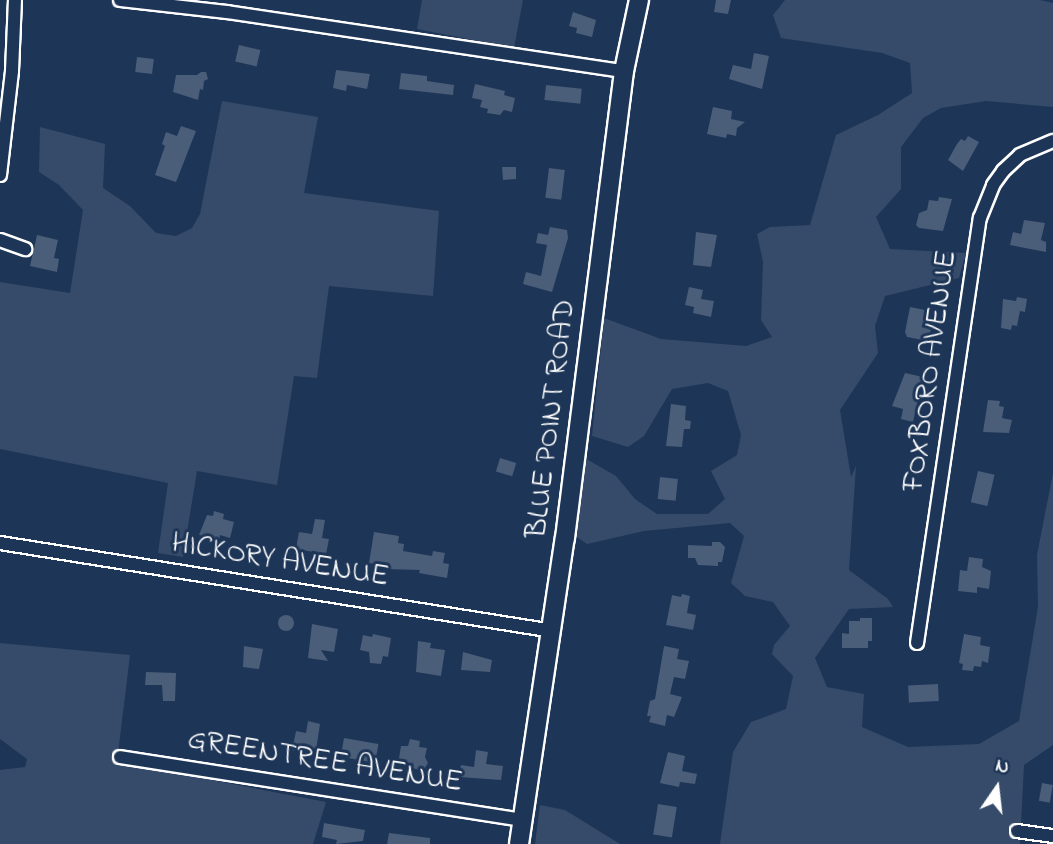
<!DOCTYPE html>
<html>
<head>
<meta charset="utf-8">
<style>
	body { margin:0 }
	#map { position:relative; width:1053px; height:844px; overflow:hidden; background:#1d3557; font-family:"Indie Flower",sans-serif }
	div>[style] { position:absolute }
	.green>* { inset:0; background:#364b69 }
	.building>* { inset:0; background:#4a5d79; transform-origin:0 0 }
	.round { border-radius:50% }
	.roads { filter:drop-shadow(2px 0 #fff) drop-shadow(-2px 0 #fff) drop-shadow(0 2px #fff) drop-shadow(0 -2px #fff) }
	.street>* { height:12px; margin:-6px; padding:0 6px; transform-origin:6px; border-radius:6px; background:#1d3557 }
	.secondary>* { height:18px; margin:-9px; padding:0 9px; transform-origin:9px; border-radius:9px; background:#1d3557 }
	span { translate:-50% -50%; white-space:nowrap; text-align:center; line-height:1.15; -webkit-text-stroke:6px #1d3557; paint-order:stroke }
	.street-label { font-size:30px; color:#fff }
	.north { position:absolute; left:962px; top:753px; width:70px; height:70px; -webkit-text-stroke:5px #1d3557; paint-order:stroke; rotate:14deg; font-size:19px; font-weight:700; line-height:28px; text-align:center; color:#fff }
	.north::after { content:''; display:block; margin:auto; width:24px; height:32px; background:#fff; clip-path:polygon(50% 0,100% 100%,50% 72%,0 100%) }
</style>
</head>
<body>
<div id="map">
	<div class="green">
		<div style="clip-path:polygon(422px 0,523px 0,514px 48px,417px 29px)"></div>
		<div style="clip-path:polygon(785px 0,1040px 0,1053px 3px,1053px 107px,986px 101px,941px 108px,923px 118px,901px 147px,901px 189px,876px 217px,890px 249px,966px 253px,959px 278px,885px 296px,875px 326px,878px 353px,840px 410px,851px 477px,856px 466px,849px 570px,888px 599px,893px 607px,849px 609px,815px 658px,827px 687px,864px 694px,862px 727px,908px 747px,979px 744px,1019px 721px,1038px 607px,1037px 555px,1053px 473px,1053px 745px,1024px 765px,1020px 844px,720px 844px,733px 752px,751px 722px,786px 709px,793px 676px,772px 654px,774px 645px,790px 626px,773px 602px,745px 596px,731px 583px,744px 536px,730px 523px,644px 531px,587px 544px,577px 537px,583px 457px,616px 476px,635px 499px,657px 514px,708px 514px,725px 499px,711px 471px,737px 455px,741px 435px,728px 391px,708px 383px,672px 389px,644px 436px,628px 447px,592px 436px,604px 318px,661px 339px,746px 346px,772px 337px,761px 320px,763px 262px,757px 234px,770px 227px,810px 225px,836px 135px,878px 115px,912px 93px,910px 63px,882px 53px,781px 38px,773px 15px)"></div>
		<div style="clip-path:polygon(222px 101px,318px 117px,304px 193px,439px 211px,433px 296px,329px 286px,317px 378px,294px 376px,277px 485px,197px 471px,183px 557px,158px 553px,168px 483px,0 449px,0 282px,70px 293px,83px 210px,59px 185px,39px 172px,40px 127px,105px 144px,103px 188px,130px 206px,156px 233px,176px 236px,192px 228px,200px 214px)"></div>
		<div style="clip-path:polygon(0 643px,130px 655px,117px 762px,326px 802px,313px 844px,0 844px,0 770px,25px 767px,27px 759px,0 739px)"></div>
		<div style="clip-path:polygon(540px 805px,565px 810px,620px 844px,535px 844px)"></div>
	</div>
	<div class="building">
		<div style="clip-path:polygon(716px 0,731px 0,728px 14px,714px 12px)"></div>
		<div style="clip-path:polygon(573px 12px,596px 20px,592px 37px,576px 33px,577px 28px,569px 26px)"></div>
		<div style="left:239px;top:45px;width:22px;height:17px;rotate:13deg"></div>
		<div style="clip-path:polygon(754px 53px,769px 56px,762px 89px,729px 79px,733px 65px,751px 69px)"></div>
		<div style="left:137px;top:57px;width:17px;height:15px;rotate:7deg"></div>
		<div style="clip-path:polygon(336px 70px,370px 74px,367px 89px,347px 85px,346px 91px,333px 88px)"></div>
		<div style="clip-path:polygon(201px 72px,206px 72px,208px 79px,204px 81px,203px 90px,200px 89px,198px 100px,173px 92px,176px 75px,197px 75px)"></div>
		<div style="clip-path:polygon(401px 73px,427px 76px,427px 81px,454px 85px,453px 95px,399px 89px)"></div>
		<div style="clip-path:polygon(475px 84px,505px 91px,504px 95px,515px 98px,512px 112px,504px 110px,500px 115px,487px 113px,488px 109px,480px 107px,482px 100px,472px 98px)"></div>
		<div style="left:546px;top:85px;width:36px;height:15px;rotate:6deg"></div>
		<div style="clip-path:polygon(713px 107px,732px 111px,731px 119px,745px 122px,737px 128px,736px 136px,727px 134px,726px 138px,707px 134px)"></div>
		<div style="clip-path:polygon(181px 126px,196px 131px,176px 182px,155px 175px,165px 146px,162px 144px,166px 132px,177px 136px)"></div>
		<div style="clip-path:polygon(968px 136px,979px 142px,963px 171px,948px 160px,957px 144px,961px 139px,965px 141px)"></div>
		<div style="clip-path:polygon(502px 167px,516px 167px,516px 179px,503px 180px)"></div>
		<div style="left:549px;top:168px;width:16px;height:30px;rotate:7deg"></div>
		<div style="clip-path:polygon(939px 197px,952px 199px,943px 231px,919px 228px,916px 225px,919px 213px,927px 210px,929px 200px,938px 201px)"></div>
		<div style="clip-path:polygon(1024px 220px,1045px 223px,1041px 240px,1046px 242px,1046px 252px,1010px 245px,1013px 232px,1021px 234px)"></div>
		<div style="clip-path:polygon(550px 227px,567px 230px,568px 238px,552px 292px,523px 284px,526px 272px,541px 276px,547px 245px,536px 243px,538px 233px,548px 235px)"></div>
		<div style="clip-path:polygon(696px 232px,717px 235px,711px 267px,693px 265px)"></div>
		<div style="clip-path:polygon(37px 235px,58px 240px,54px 258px,59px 259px,57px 272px,30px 266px)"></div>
		<div style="clip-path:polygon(689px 287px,703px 290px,701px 299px,714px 301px,711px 317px,693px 313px,694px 307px,685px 305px)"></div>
		<div style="clip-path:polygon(1017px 297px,1027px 299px,1025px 312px,1020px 311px,1017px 326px,1012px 325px,1011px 330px,1001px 328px,1003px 299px,1016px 301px)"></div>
		<div style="clip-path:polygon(910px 307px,930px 311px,927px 328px,931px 329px,928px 341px,907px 337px,905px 332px)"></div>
		<div style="clip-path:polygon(905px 373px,923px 377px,913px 422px,901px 419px,903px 409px,892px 406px)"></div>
		<div style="clip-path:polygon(988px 400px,1000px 401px,999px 406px,1004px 407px,1002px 418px,1012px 420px,1009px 433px,983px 432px)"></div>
		<div style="clip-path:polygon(671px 404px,686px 406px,685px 420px,691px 421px,690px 429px,684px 429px,682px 447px,666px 446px)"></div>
		<div style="left:500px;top:458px;width:17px;height:14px;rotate:17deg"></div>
		<div style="left:978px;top:471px;width:17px;height:32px;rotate:13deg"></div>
		<div style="left:660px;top:477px;width:18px;height:22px;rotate:6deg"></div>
		<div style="clip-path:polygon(214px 511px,224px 514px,223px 519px,234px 522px,230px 538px,220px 535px,219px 540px,199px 535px,207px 515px,213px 516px)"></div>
		<div style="clip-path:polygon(315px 519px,325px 520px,322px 538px,329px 539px,326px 554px,296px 549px,299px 532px,312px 534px)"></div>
		<div style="clip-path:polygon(374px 532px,399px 536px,398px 543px,404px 544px,403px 551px,432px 556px,433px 551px,445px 553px,443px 563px,449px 564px,447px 578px,419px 573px,420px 570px,385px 569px,386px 566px,369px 563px)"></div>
		<div style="clip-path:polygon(712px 542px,720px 542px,725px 547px,722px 562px,718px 562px,718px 566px,698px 565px,695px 558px,688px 558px,688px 545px,712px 546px)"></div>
		<div style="clip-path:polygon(969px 557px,983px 559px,982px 567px,991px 571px,989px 589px,977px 587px,977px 593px,958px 591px,960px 570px,967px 571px)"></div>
		<div style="clip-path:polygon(682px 594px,690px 596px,687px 613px,696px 615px,693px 630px,666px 625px,672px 595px,681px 597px)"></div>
		<div class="round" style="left:278px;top:615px;width:16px;height:16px"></div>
		<div style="clip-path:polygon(860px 618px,872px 618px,872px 641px,868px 641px,868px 648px,842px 648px,842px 633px,849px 634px,849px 621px,860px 621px)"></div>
		<div style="clip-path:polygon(312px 624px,338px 629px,334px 652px,321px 650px,328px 661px,308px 658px)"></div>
		<div style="clip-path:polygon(373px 634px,391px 638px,388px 657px,383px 656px,381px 664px,370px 663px,369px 652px,360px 650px,363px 635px,372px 637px)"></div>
		<div style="clip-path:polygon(964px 634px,981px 637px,980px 645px,990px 647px,988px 663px,982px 661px,981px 667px,974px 666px,973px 671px,962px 670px,963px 664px,959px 663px)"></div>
		<div style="clip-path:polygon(418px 641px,431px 643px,430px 648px,445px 650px,441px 676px,416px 672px)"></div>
		<div style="clip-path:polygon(244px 646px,263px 649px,259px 669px,243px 667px)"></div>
		<div style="clip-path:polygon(664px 646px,679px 649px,677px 659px,689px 661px,685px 679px,674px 677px,670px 694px,682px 697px,674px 717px,667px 715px,665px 726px,649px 722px,651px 716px,647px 716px,650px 701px,655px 699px)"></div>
		<div style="clip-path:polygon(463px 652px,492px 660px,490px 672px,461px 670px)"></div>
		<div style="clip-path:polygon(146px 672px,176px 673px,175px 701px,163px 701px,162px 685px,145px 685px)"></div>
		<div style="left:938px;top:684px;width:17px;height:30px;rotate:87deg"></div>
		<div style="clip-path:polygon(308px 721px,320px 724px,316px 750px,308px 748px,307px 753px,292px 750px,296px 731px,306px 733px)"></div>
		<div style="left:344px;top:738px;width:35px;height:19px;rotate:10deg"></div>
		<div style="clip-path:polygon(410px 739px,420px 741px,419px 747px,427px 748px,425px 757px,428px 763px,423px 771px,398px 764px,401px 746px,408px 746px)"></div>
		<div style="clip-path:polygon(476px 750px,488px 752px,486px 764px,503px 766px,501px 780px,459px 777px,461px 765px,474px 767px)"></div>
		<div style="clip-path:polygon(668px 752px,685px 756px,682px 771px,697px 774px,695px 784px,680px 782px,679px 787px,660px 783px)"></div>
		<div style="left:1042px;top:783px;width:11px;height:18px;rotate:10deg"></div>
		<div style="left:658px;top:804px;width:19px;height:31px;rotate:9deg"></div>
		<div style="clip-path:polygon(324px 823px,365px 830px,363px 841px,336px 844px,337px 840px,322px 837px)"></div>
		<div style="clip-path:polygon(389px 833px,430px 838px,430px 844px,387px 844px)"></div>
	</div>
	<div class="roads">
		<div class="street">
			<div style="left:120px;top:0;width:108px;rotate:6.4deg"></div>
			<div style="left:227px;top:12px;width:401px;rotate:8.5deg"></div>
			<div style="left:0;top:175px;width:105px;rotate:-83.4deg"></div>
			<div style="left:12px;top:71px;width:71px;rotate:-87.6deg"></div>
			<div style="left:0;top:240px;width:27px;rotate:20deg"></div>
			<div style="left:0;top:543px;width:560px;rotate:9.04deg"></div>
			<div style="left:917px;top:643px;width:430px;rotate:-81.6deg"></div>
			<div style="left:980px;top:218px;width:35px;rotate:-68deg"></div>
			<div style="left:993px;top:185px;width:17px;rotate:-54deg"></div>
			<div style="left:1003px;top:171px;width:23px;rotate:-43deg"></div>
			<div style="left:1020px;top:155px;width:36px;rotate:-23deg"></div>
			<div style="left:120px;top:757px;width:408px;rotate:8.9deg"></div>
			<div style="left:1017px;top:831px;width:36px;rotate:8deg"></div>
		</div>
		<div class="secondary">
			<div style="left:519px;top:844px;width:309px;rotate:-81.5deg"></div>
			<div style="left:565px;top:538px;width:471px;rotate:-82.8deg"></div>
			<div style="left:624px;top:71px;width:73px;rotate:-78.1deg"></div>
		</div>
	</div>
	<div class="street-label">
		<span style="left:931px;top:371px;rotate:-82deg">FOXBORO AVENUE</span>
		<span style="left:552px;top:419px;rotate:-83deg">BLUE POINT ROAD</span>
		<span style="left:280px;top:561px;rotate:9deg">HICKORY AVENUE</span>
		<span style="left:325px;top:762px;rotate:9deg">GREENTREE AVENUE</span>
	</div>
	<div class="north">N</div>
</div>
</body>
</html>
